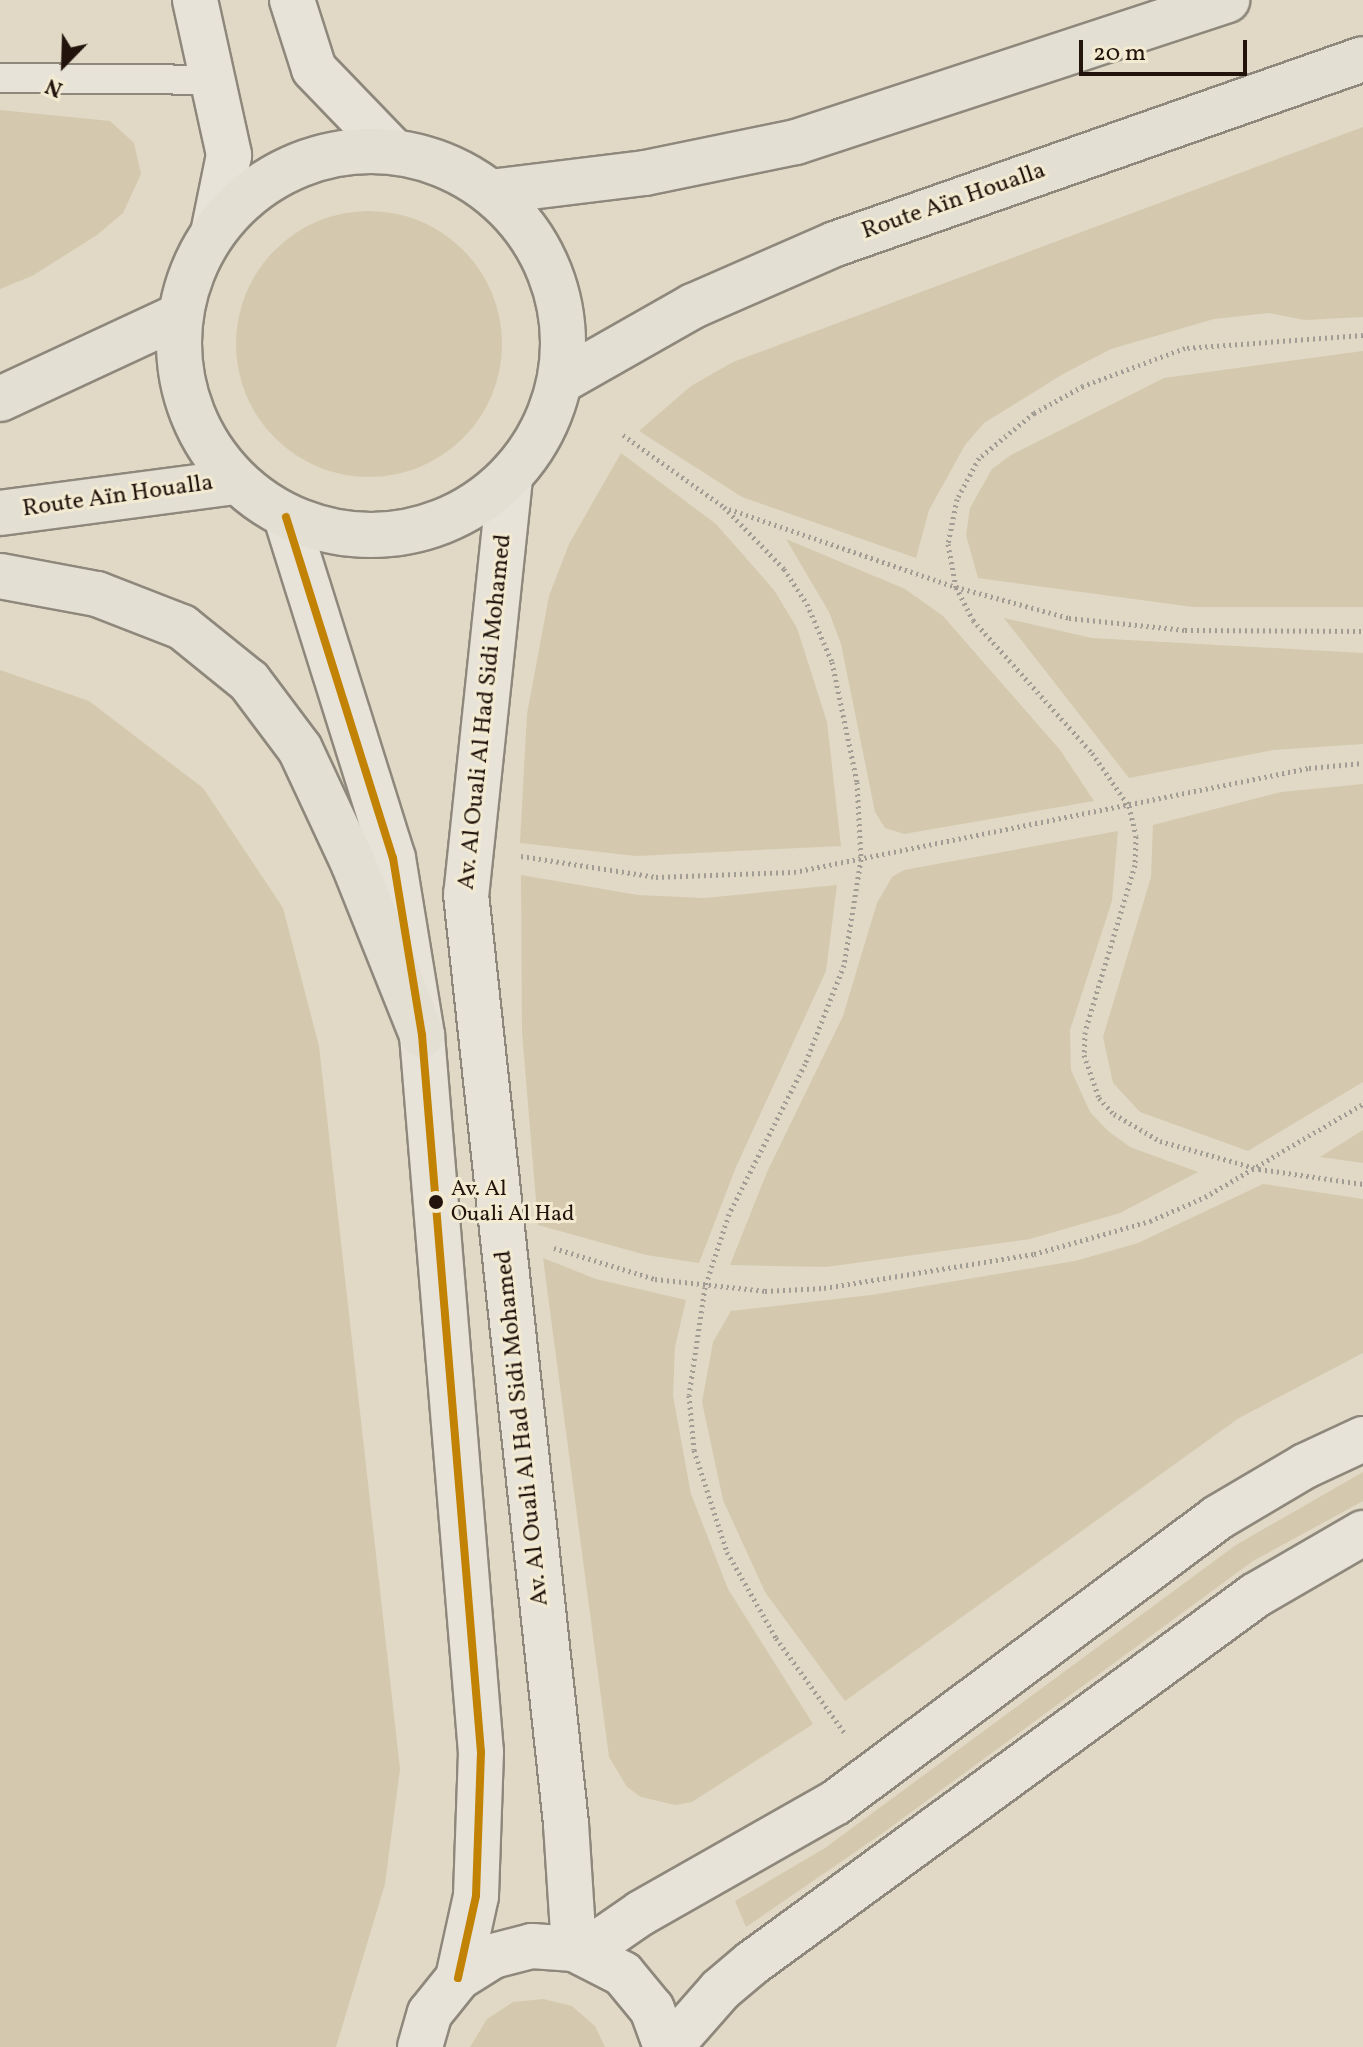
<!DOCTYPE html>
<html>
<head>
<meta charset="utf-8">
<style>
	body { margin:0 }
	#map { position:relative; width:1363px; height:2047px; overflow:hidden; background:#e1d9c5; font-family:Vollkorn,serif }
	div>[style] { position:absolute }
	.green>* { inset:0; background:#d4c9ae }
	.round { border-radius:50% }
	.path>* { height:5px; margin-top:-2.5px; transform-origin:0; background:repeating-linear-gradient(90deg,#a19d95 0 2px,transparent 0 6px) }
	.roads { filter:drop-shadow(2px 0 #8e887c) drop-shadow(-2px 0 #8e887c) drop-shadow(0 2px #8e887c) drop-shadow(0 -2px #8e887c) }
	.service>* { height:28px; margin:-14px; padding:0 14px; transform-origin:14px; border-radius:14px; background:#e7e3d9 }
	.tertiary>* { height:44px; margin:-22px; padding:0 22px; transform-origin:22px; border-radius:22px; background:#e7e3d9 }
	.secondary>* { height:44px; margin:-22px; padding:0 22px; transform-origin:22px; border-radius:22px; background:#e7e3d9 }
	.trunk>* { height:44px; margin:-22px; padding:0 22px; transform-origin:22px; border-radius:22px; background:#e3dfd3 }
	.trunk>.ring { margin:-22px; padding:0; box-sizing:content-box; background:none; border:44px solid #e3dfd3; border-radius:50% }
	.bus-1>* { height:8px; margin:-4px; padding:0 4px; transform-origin:4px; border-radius:4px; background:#c28203 }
	.dots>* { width:22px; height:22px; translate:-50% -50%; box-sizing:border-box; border:4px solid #f3ead2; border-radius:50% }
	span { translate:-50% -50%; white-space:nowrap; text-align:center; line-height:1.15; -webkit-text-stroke:6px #f3ead2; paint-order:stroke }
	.bus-label { font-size:22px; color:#22140c }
	.left { translate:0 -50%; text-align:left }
	.street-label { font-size:24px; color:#22140c }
	.north { position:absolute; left:24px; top:24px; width:80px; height:80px; -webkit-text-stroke:6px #f3ead2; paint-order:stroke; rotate:203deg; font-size:22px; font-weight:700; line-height:32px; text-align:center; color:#22140c }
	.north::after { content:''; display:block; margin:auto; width:28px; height:36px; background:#22140c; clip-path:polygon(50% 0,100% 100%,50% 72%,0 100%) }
	.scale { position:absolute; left:1079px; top:40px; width:168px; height:36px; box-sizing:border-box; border:4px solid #22140c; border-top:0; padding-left:10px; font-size:24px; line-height:28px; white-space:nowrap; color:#22140c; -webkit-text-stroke:6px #f3ead2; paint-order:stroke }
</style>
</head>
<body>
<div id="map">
	<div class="green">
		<div style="clip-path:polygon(0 110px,110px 121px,134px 143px,141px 174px,123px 213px,97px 235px,32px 276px,0 289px)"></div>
		<div style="clip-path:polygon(1363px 127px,1363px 317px,1305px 320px,1269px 313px,1214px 319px,1111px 349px,1063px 374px,984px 423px,965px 445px,929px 510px,916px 558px,742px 497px,639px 431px,691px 386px,733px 362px)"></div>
		<div class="round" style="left:236px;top:211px;width:266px;height:266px"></div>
		<div style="clip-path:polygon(1363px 351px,1363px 607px,1193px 607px,978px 578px,966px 535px,970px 508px,992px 469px,1011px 455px,1164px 378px)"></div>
		<div style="clip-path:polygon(621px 453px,716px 524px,774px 590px,797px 628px,827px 722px,841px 846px,636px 856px,520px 843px,527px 714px,549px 596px,569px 544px)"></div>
		<div style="clip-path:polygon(786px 539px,905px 589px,943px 616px,1060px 750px,1094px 801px,904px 834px,885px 828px,875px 812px,841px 644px,829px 612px)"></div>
		<div style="clip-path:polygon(1004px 618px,1092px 638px,1363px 653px,1363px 744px,1273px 750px,1129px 778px)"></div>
		<div style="clip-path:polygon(0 670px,89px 701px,203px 788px,283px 908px,319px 1046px,400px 1769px,385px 1884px,336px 2047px,0 2047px)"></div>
		<div style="clip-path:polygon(1363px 784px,1363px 1082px,1248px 1151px,1140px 1112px,1113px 1083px,1103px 1037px,1151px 877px,1153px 825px,1281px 792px)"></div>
		<div style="clip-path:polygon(1118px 831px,1112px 901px,1070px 1030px,1071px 1070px,1090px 1112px,1108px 1131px,1130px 1147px,1198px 1172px,1120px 1213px,1030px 1239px,826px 1267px,730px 1265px,767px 1172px,843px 1016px,877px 903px,892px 877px,904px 870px)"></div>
		<div style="clip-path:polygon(521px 875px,638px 895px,704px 898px,837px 885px,826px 971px,736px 1167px,699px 1263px,646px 1255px,538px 1225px,522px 1032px)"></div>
		<div style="clip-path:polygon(1363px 1130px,1363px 1163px,1320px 1157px)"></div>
		<div style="clip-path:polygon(1263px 1184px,1363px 1199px,1363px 1353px,1239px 1418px,845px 1701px,765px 1592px,723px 1500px,702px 1402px,713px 1342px,731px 1311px,871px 1295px,1075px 1261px,1138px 1243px)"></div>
		<div style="clip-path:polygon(543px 1258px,596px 1279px,686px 1300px,675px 1347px,673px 1396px,691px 1494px,728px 1589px,813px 1724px,692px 1802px,675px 1805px,641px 1797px,627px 1787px,609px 1757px)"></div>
		<div style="clip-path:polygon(1363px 1472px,1363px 1501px,1253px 1561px,880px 1835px,746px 1927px,735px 1901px,825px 1848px,1236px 1545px)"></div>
		<div style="clip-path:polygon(543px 1999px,572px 2006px,595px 2026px,605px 2047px,470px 2047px,487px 2019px,513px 2002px)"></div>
	</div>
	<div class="path">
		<div style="left:1363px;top:335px;width:178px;rotate:175.8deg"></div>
		<div style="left:1185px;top:348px;width:109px;rotate:159.6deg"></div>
		<div style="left:1083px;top:386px;width:56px;rotate:151.1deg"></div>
		<div style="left:1034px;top:413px;width:71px;rotate:140.7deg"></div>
		<div style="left:979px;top:458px;width:47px;rotate:118.2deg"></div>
		<div style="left:957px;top:499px;width:46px;rotate:101.3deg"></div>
		<div style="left:948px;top:544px;width:44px;rotate:79.5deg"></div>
		<div style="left:956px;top:587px;width:37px;rotate:63deg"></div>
		<div style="left:973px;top:620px;width:178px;rotate:48.2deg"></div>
		<div style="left:1092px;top:753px;width:65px;rotate:55.1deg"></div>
		<div style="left:1129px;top:806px;width:31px;rotate:77deg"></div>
		<div style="left:1136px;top:836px;width:29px;rotate:92deg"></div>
		<div style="left:1135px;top:865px;width:174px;rotate:106.7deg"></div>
		<div style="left:1085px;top:1032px;width:23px;rotate:92deg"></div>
		<div style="left:1084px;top:1055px;width:46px;rotate:70.8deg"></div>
		<div style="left:1099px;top:1098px;width:22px;rotate:47deg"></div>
		<div style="left:1114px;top:1114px;width:53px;rotate:30.4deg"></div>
		<div style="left:1160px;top:1141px;width:103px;rotate:15.8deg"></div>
		<div style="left:1259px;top:1169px;width:105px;rotate:8.2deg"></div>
		<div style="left:623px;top:435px;width:124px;rotate:35.5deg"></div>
		<div style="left:724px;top:507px;width:86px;rotate:45.9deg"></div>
		<div style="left:784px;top:569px;width:42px;rotate:56.7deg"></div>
		<div style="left:807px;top:604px;width:63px;rotate:66.7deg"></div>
		<div style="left:832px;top:662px;width:123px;rotate:78.2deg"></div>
		<div style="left:857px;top:782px;width:77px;rotate:87deg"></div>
		<div style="left:861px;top:859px;width:107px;rotate:99.1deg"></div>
		<div style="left:844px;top:965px;width:106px;rotate:111.5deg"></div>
		<div style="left:805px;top:1064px;width:168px;rotate:116.9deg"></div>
		<div style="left:729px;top:1214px;width:77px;rotate:108.2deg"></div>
		<div style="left:705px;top:1287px;width:109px;rotate:98.4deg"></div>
		<div style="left:689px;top:1395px;width:55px;rotate:84.8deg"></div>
		<div style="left:694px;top:1450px;width:107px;rotate:72.1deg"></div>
		<div style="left:727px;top:1552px;width:99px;rotate:60.3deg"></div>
		<div style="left:776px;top:1638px;width:116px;rotate:54.1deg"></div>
		<div style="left:729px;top:509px;width:240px;rotate:19deg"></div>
		<div style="left:956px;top:587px;width:117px;rotate:15.3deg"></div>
		<div style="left:1069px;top:618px;width:117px;rotate:5.9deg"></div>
		<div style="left:1185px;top:630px;width:178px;rotate:0.3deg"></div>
		<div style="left:521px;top:856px;width:137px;rotate:8.8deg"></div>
		<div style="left:656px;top:877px;width:138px;rotate:-2.1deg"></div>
		<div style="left:794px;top:872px;width:525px;rotate:-11.42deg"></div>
		<div style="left:1309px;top:768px;width:54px;rotate:-5.3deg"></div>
		<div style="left:554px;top:1248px;width:106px;rotate:17.1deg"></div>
		<div style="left:655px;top:1279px;width:111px;rotate:6.2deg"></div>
		<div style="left:765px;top:1291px;width:59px;rotate:-2.9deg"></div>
		<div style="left:824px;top:1288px;width:213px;rotate:-9.2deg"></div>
		<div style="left:1034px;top:1254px;width:121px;rotate:-15.9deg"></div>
		<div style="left:1150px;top:1221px;width:60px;rotate:-23.6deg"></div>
		<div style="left:1205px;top:1197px;width:183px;rotate:-30.5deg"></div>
	</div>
	<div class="roads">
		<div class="service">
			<div style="left:0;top:78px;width:211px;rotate:0.5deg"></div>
		</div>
		<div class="tertiary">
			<div style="left:510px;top:478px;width:418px;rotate:96deg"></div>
			<div style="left:466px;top:894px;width:935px;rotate:83.86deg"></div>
			<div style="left:566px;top:1824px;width:125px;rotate:86.3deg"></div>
			<div style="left:286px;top:517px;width:357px;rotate:72.6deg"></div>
			<div style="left:393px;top:858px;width:179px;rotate:80.7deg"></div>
			<div style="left:422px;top:1035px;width:719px;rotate:85.3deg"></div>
			<div style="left:481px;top:1752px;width:144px;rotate:92deg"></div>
			<div style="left:476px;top:1896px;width:84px;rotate:102.4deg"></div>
			<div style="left:583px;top:1953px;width:70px;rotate:-34.6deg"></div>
			<div style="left:641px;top:1913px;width:223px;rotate:-29.6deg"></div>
			<div style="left:835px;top:1803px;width:477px;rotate:-36.7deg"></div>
			<div style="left:1217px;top:1518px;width:102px;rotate:-30.6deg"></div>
			<div style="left:1305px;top:1466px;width:64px;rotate:-25deg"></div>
			<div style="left:420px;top:2047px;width:35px;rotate:-74deg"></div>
			<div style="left:430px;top:2013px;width:45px;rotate:-51.3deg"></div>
			<div style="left:458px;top:1978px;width:41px;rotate:-32.2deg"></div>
			<div style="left:493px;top:1956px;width:40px;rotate:-14.4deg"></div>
			<div style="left:532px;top:1946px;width:42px;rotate:4.1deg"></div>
			<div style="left:574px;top:1949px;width:55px;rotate:27deg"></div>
			<div style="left:623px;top:1974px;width:45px;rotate:50.4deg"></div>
			<div style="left:652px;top:2009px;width:40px;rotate:69.8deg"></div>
			<div style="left:670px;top:2047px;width:76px;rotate:-48.7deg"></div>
			<div style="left:720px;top:1990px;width:42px;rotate:-40.2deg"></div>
			<div style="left:752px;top:1963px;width:624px;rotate:-36.14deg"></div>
			<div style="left:1256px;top:1595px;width:124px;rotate:-30.1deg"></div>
		</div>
		<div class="secondary">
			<div style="left:195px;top:0;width:159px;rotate:77.6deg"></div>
			<div style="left:229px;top:155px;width:76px;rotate:101.5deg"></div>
			<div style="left:292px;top:0;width:72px;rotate:72.3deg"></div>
			<div style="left:314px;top:69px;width:115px;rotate:46.1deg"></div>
		</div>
		<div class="trunk">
			<div class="ring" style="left:179px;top:151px;width:340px;height:340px"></div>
			<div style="left:490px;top:192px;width:156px;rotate:-7deg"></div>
			<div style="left:645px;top:173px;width:154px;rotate:-11.6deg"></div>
			<div style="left:796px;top:142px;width:454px;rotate:-18.2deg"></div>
			<div style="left:561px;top:381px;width:152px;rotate:-29.6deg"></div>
			<div style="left:693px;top:306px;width:155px;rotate:-23.6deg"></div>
			<div style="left:835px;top:244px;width:559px;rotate:-19.31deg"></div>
			<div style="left:0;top:399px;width:197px;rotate:-24.9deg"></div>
			<div style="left:0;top:513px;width:238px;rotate:-7.5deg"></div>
			<div style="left:0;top:576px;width:99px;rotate:10.5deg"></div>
			<div style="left:97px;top:594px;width:91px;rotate:21.2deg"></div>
			<div style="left:182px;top:627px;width:86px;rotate:38.9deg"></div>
			<div style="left:249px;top:681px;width:85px;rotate:53.1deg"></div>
			<div style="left:300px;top:749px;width:128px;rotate:65deg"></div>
			<div style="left:354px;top:865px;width:183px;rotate:68.2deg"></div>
		</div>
	</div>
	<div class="bus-1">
		<div style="left:286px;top:517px;width:357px;rotate:72.6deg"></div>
		<div style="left:393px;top:858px;width:179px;rotate:80.7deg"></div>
		<div style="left:422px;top:1035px;width:719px;rotate:85.3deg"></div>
		<div style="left:481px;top:1752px;width:144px;rotate:92deg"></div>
		<div style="left:476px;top:1896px;width:84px;rotate:102.4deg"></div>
	</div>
	<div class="dots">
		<div style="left:436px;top:1202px;background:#22140c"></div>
	</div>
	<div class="bus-label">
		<span class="left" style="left:451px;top:1202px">Av. Al<br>Ouali Al Had</span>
	</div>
	<div class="street-label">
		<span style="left:954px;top:202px;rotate:-19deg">Route Aïn Houalla</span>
		<span style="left:118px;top:497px;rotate:-8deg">Route Aïn Houalla</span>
		<span style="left:486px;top:712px;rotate:-84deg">Av. Al Ouali Al Had Sidi Mohamed</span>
		<span style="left:523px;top:1428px;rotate:-96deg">Av. Al Ouali Al Had Sidi Mohamed</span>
	</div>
	<div class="north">N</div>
	<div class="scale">20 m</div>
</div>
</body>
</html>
